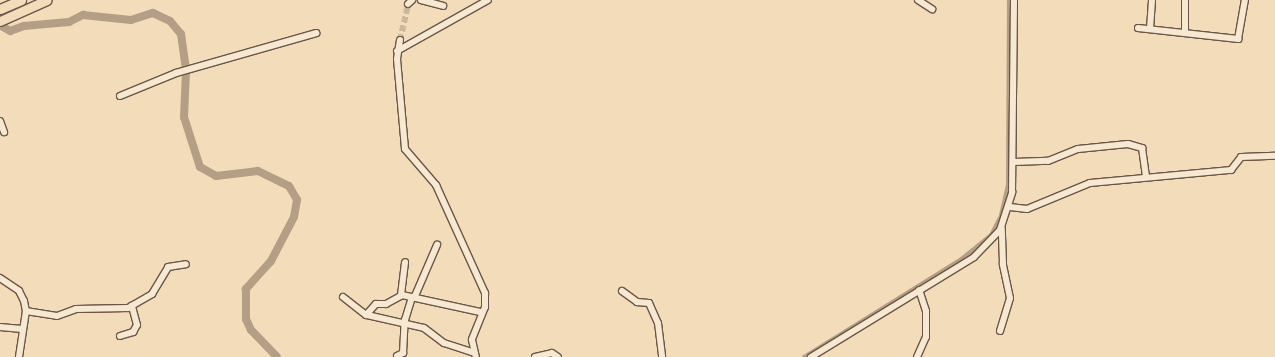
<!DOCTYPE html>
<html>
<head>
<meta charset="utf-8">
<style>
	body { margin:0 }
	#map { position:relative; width:1275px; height:357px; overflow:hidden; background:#f2dcb9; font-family:"Gentium Book Plus",serif }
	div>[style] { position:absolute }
	.canal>* { height:4.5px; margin:-2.25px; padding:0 2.25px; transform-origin:2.25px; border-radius:2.25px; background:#b49f86 }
	.river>* { height:8px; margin:-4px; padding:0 4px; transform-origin:4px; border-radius:4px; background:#b49f86 }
	.minor-tunnel>* { height:6px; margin-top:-3px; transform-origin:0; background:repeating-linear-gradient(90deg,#ceb89b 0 6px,transparent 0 9px) }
	.roads { filter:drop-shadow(1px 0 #6a5648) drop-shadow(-1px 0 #6a5648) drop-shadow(0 1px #6a5648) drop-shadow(0 -1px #6a5648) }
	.minor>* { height:6px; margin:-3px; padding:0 3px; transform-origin:3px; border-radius:3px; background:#f7e8d2 }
	.highway>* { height:9px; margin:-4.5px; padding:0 4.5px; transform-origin:4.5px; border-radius:4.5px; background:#f2dcb9 }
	span { translate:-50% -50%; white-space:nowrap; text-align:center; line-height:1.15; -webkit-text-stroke:4px #f7e8d2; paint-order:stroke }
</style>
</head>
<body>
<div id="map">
	<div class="canal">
		<div style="left:804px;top:357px;width:184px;rotate:-31.9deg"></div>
		<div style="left:960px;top:260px;width:40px;rotate:-39deg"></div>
		<div style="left:991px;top:235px;width:22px;rotate:-63deg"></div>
		<div style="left:1001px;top:215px;width:31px;rotate:-77deg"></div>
		<div style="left:1008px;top:185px;width:185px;rotate:-89.7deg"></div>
	</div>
	<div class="river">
		<div style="left:0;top:25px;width:12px;rotate:31deg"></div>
		<div style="left:10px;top:31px;width:15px;rotate:-20deg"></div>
		<div style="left:24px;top:26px;width:45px;rotate:-5.1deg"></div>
		<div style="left:69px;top:22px;width:16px;rotate:-27deg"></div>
		<div style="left:83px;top:15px;width:48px;rotate:5.9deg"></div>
		<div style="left:131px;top:20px;width:23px;rotate:-18deg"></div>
		<div style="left:153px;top:13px;width:19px;rotate:25deg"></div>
		<div style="left:170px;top:21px;width:17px;rotate:50deg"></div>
		<div style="left:181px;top:34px;width:37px;rotate:82deg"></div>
		<div style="left:186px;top:71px;width:46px;rotate:92.5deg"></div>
		<div style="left:184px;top:117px;width:52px;rotate:72.3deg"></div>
		<div style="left:200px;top:167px;width:18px;rotate:29deg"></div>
		<div style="left:216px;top:176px;width:42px;rotate:-6.8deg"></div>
		<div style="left:258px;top:171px;width:34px;rotate:26deg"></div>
		<div style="left:289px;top:186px;width:16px;rotate:60deg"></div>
		<div style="left:297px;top:200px;width:17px;rotate:100deg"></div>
		<div style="left:294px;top:217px;width:50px;rotate:117.6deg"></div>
		<div style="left:271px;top:261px;width:38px;rotate:132deg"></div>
		<div style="left:246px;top:289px;width:30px;rotate:90deg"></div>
		<div style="left:246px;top:319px;width:12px;rotate:66deg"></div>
		<div style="left:251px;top:330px;width:37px;rotate:46deg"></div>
	</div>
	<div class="minor-tunnel">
		<div style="left:400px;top:40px;width:37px;rotate:-77deg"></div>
	</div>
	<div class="roads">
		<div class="minor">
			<div style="left:421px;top:0;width:23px;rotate:15deg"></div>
			<div style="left:918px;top:0;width:17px;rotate:33deg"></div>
			<div style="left:1185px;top:0;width:33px;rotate:90deg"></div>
			<div style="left:408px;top:4px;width:6px;rotate:-45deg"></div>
			<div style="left:1138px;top:28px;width:101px;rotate:6.3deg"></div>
			<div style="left:1238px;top:39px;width:40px;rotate:-80deg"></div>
			<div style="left:1150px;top:29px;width:29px;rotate:-86deg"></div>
			<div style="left:400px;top:40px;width:19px;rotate:99deg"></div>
			<div style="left:397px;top:59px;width:90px;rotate:84.9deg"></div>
			<div style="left:405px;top:149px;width:48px;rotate:49.3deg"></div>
			<div style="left:436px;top:185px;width:119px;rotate:65.6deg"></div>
			<div style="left:485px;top:293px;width:14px;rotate:90deg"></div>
			<div style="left:485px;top:307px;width:35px;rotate:112deg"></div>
			<div style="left:472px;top:340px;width:17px;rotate:77deg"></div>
			<div style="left:397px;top:51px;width:104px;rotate:-29.3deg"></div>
			<div style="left:120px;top:96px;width:61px;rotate:-22.3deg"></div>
			<div style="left:176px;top:73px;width:146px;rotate:-15.9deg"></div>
			<div style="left:0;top:121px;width:12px;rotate:70deg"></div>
			<div style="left:1014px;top:162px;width:34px;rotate:-2deg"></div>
			<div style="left:1048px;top:161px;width:32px;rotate:-22deg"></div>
			<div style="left:1078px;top:149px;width:50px;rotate:-5.7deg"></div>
			<div style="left:1128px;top:144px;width:15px;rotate:16deg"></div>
			<div style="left:1142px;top:148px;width:29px;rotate:82deg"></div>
			<div style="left:1010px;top:207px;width:17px;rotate:7deg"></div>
			<div style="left:1027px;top:209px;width:68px;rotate:-22.4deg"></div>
			<div style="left:1090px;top:183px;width:142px;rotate:-5.3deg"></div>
			<div style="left:1231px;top:170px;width:16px;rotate:-52deg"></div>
			<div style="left:1241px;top:157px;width:34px;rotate:-2deg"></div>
			<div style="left:0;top:278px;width:23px;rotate:34deg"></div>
			<div style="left:19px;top:291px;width:11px;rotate:63deg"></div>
			<div style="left:24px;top:301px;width:10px;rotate:79deg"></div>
			<div style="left:26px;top:311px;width:47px;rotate:98.7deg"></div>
			<div style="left:622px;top:291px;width:19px;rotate:36deg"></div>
			<div style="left:637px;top:302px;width:12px;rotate:5deg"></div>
			<div style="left:649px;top:303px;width:22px;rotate:66deg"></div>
			<div style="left:658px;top:323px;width:34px;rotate:83deg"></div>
			<div style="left:401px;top:295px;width:33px;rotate:-83deg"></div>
			<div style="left:415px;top:296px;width:56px;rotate:-66.7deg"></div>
			<div style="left:343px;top:297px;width:29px;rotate:38deg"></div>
			<div style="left:366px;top:315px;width:15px;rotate:-48deg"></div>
			<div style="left:376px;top:304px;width:10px"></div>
			<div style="left:386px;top:304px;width:18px;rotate:-29deg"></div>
			<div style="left:402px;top:295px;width:80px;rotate:12.3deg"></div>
			<div style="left:26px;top:311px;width:31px;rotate:9deg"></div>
			<div style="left:57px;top:316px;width:20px;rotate:-20deg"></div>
			<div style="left:76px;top:309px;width:52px;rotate:-1.1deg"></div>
			<div style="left:128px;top:308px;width:28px;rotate:-30deg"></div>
			<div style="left:152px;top:294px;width:31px;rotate:-59deg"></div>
			<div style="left:168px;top:267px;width:18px;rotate:-9deg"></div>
			<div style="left:367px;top:315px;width:58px;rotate:12.8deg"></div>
			<div style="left:424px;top:328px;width:25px;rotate:37deg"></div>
			<div style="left:444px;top:343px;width:32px;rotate:18deg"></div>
			<div style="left:0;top:327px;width:22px;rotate:5deg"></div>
			<div style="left:1000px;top:331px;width:34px;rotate:-73deg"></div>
			<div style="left:1010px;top:298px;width:35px;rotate:-102deg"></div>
			<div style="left:1003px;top:264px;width:36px;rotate:-92deg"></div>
			<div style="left:120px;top:336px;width:14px;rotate:-17deg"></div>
			<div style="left:133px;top:332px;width:8px;rotate:-60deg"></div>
			<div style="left:137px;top:325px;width:20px;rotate:-105deg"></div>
			<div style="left:397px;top:356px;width:7px;rotate:-27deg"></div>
			<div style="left:403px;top:353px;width:33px;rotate:-87deg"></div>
			<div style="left:405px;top:320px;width:24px;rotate:-73deg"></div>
			<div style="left:535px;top:357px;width:17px;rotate:-13deg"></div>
			<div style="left:552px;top:353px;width:7px;rotate:34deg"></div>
			<div style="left:811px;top:357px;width:191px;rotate:-31.5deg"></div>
			<div style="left:974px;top:257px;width:37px;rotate:-46deg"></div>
			<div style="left:1000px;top:230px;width:40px;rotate:-72deg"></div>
			<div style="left:1012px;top:192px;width:192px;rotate:-89.4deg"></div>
			<div style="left:917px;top:357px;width:22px;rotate:-66deg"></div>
			<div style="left:926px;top:337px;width:26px;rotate:-90deg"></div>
			<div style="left:926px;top:311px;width:22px;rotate:-108deg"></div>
		</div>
		<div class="highway">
			<div style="left:0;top:9px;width:23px;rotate:-23deg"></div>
			<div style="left:0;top:21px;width:51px;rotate:-24.1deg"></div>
		</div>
	</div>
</div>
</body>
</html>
